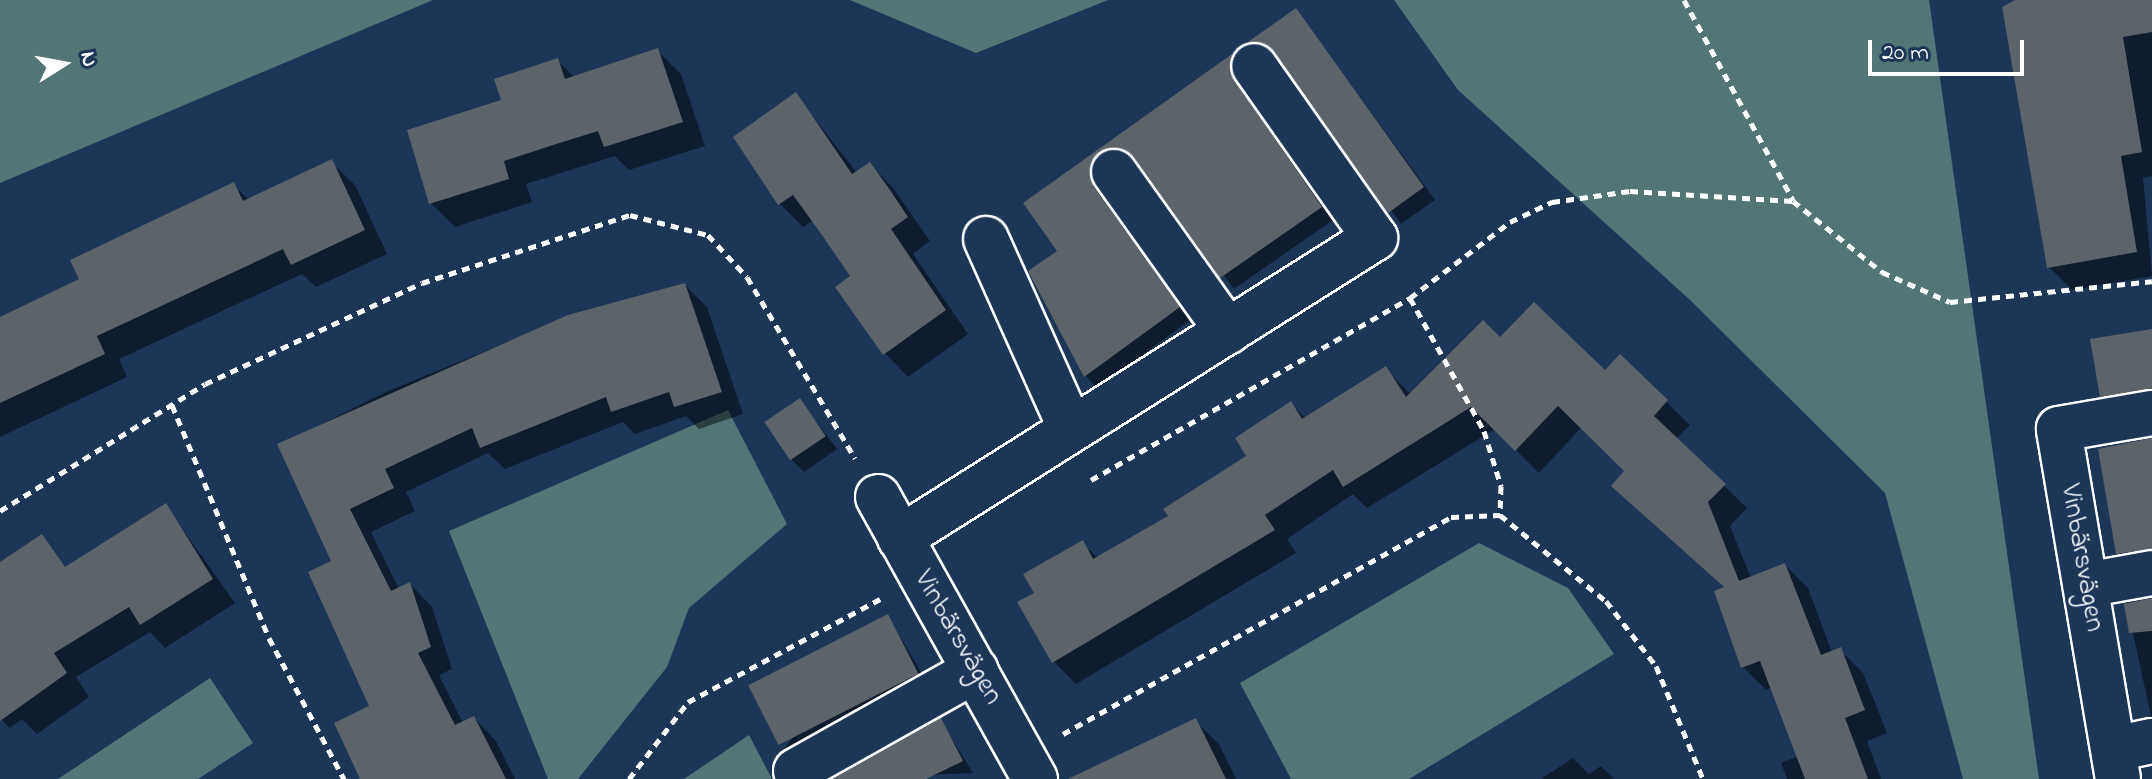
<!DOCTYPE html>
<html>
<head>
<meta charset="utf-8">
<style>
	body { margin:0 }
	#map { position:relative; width:2152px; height:779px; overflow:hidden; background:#1d3557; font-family:"Indie Flower",sans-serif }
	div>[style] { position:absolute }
	.green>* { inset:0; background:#547575 }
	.shadow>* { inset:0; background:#0007 }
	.building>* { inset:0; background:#5d6469; transform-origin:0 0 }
	.path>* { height:5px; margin-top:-2.5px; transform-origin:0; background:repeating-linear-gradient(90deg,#fff 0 8px,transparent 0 14px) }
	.roads { filter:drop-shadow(2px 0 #fff) drop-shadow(-2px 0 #fff) drop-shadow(0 2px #fff) drop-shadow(0 -2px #fff) }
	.minor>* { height:44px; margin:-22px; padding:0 22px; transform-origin:22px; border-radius:22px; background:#1d3557 }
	span { translate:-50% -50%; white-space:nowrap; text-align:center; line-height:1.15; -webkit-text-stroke:6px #1d3557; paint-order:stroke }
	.street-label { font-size:28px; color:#fff }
	.north { position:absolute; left:24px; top:24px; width:80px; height:80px; -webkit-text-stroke:6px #1d3557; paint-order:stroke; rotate:79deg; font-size:22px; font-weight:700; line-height:32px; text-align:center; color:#fff }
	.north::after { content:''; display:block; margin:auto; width:28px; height:36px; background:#fff; clip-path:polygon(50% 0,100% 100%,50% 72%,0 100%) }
	.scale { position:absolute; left:1868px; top:40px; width:156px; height:36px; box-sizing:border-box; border:4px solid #fff; border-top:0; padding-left:10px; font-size:24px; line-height:28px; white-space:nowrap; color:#fff; -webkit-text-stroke:6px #1d3557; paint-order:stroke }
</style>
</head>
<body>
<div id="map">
	<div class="green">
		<div style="clip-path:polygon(0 0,433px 0,0 183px)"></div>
		<div style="clip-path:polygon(850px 0,1108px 0,976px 53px)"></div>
		<div style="clip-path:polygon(1394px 0,1929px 0,2039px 779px,1963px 779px,1885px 493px,1689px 299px,1458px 90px)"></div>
		<div style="clip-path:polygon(728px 410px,787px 524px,689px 608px,667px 667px,578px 779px,548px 779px,449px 531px)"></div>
		<div style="clip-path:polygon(1479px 543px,1568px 588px,1614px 654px,1409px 779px,1291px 779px,1240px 683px)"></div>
		<div style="clip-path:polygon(210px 678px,253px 743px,198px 779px,58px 779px)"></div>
		<div style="clip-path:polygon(749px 735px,772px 779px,684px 779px)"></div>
	</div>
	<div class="shadow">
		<div style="clip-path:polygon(2014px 0,2152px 3px,2152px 176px,2143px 178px,2152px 276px,2072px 290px,2049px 267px)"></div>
		<div style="clip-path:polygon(1296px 10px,1435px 200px,1401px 224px,1284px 62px,1251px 43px)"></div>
		<div style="clip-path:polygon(658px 51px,681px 74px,705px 146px,629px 170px,615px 156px,526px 184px,532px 202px,455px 227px,431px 203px,503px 101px,558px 61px,575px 78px)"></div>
		<div style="clip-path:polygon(1232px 56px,1244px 68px,1245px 95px,1333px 220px,1234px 289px,1140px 162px,1113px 163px,1102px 175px,1105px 200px,1190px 320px,1097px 388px,1085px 375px,1059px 251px,1025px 204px)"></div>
		<div style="clip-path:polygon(796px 95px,857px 173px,870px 164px,893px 188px,930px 241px,913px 254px,968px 334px,908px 377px,885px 353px,853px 277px,814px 220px,803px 227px,780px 204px,735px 137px)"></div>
		<div style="clip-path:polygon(331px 162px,355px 185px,387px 254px,316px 287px,302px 274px,119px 359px,127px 377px,0 437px,0 319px,82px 280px,233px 185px,249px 200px)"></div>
		<div style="clip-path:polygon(685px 285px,707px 307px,743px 414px,699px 429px,686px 416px,635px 434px,623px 422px,505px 469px,488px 453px,406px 492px,415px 511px,371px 532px,399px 589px,410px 584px,432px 607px,452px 669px,439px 675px,463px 723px,474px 718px,496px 741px,515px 779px,409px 779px,334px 562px,280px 445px,386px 392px,568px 317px)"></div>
		<div style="clip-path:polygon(2152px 331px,2152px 403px,2115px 408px,2102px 396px)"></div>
		<div style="clip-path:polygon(1500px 340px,1605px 373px,1620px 357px,1690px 425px,1676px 439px,1747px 508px,1730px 526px,1751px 578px,1785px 565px,1808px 588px,1832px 653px,1840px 650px,1863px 673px,1887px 733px,1867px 741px,1881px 779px,1787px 779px,1781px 763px,1799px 756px,1772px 687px,1766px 690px,1743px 667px,1725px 588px,1636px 508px,1627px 471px,1582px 427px,1539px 473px,1495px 429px,1367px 508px,1353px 494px,1287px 539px,1296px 553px,1076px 684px,1054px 662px,1037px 594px,1082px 543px,1098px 558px,1171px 517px,1249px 456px,1291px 404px,1306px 419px,1385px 368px,1411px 395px)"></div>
		<div style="clip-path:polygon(800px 401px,837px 449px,804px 472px,792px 460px)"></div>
		<div style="clip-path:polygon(2152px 438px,2152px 563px,2130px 566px,2118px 553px)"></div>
		<div style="clip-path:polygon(166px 506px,235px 603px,165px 648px,150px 632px,76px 677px,89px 697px,37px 734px,22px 719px,10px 728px,0 718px,0 616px)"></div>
		<div style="clip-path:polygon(2152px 598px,2152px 721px,2127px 605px)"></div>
		<div style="clip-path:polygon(888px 616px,929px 686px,795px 762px,783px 750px)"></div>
		<div style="clip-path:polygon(941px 721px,973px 773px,835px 779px)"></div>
		<div style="clip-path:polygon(1195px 721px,1219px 744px,1236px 779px,1110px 779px)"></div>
		<div style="clip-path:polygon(1573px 758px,1589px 774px,1601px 766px,1614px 779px,1541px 779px)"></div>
	</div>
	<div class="building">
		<div style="clip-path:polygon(2015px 0,2152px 0,2152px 32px,2123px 37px,2142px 152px,2121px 156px,2137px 252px,2047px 268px,2002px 7px)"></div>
		<div style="clip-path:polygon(1296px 8px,1424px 187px,1388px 213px,1274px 52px,1248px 42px)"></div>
		<div style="clip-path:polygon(658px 48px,683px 122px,604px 147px,598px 131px,550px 146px,504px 161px,509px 179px,429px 204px,407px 130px,501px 100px,494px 79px,558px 58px,565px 79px)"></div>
		<div style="clip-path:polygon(1232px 54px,1234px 80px,1322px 207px,1220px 278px,1134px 157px,1124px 149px,1100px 151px,1091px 162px,1093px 186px,1180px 307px,1084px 377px,1028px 271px,1057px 251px,1023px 203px)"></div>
		<div style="clip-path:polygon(796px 92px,852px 174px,870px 162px,890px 190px,908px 217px,891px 229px,946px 310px,883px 355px,835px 287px,850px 276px,822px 235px,793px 195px,778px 205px,733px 137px)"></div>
		<div style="clip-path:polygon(332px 159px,365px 230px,291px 265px,283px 249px,97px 336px,105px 354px,0 403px,0 317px,79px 279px,70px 260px,234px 182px,243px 201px)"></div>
		<div style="clip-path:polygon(685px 283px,722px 392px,674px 407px,669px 392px,611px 412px,606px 397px,480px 448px,472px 428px,385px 469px,394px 488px,350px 509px,391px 591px,410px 582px,431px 647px,418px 653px,455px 725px,474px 716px,506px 779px,360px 779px,334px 723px,369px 706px,308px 572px,331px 561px,277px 444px,568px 315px)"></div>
		<div style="clip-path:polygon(1534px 302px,1605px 370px,1620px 354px,1668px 400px,1654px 416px,1726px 484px,1708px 502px,1739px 581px,1785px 563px,1821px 655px,1841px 647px,1865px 710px,1845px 718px,1868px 779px,1805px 779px,1760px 661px,1741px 668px,1714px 591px,1724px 587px,1611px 486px,1624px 471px,1558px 406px,1515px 451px,1471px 407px,1343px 487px,1333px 470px,1265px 515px,1275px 530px,1052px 663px,1017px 602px,1034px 593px,1023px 574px,1083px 540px,1093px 559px,1168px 516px,1163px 509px,1246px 456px,1235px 438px,1291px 401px,1302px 419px,1386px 366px,1406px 397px,1483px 320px,1500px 337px)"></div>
		<div style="clip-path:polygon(2152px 329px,2152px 389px,2100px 397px,2090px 339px)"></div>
		<div style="left:800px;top:398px;width:46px;height:43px;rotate:56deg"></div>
		<div style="clip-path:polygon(2152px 438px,2152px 549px,2116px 554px,2098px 449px)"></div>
		<div style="clip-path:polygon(166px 503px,213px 579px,140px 625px,129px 607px,54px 653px,67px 673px,0 721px,0 562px,42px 534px,65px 567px)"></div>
		<div style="clip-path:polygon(2152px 598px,2152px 631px,2129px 633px,2124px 604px)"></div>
		<div style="left:888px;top:614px;width:67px;height:157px;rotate:63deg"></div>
		<div style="clip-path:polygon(941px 718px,963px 761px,926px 779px,833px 779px)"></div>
		<div style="clip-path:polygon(1196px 718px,1226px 779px,1068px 779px)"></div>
	</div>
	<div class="path">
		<div style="left:1684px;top:0;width:228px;rotate:61.4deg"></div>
		<div style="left:1410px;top:298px;width:152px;rotate:60.9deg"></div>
		<div style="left:1484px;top:431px;width:58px;rotate:72.8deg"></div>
		<div style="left:1501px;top:486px;width:29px;rotate:92deg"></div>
		<div style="left:172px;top:405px;width:252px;rotate:67.4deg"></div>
		<div style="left:269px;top:638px;width:160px;rotate:62deg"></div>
		<div style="left:1091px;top:480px;width:367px;rotate:-29.7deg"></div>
		<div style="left:1410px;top:298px;width:126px;rotate:-37.2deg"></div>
		<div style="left:1510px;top:222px;width:47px;rotate:-25.5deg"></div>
		<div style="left:1552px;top:202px;width:79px;rotate:-8deg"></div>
		<div style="left:1630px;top:191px;width:163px;rotate:3.5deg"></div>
		<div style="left:1793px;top:201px;width:114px;rotate:38.6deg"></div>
		<div style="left:1882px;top:272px;width:74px;rotate:23.8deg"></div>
		<div style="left:1950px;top:302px;width:203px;rotate:-5.9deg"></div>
		<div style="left:0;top:511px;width:241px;rotate:-31.8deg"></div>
		<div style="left:205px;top:384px;width:239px;rotate:-25deg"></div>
		<div style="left:422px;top:283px;width:219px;rotate:-18.1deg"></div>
		<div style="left:630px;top:215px;width:81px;rotate:14.4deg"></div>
		<div style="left:708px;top:235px;width:57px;rotate:47.1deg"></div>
		<div style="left:747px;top:277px;width:211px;rotate:59.2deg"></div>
		<div style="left:1063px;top:734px;width:445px;rotate:-29.2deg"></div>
		<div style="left:1451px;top:517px;width:49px;rotate:-2.3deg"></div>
		<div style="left:1500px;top:515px;width:136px;rotate:39.1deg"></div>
		<div style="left:1606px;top:601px;width:82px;rotate:52.4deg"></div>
		<div style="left:1656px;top:666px;width:122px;rotate:67.4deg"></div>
		<div style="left:629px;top:779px;width:97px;rotate:-52.5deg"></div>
		<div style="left:688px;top:702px;width:218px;rotate:-28.2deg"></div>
	</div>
	<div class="roads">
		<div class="minor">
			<div style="left:1114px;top:172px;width:196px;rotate:54.5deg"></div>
			<div style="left:986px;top:239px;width:208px;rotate:65.9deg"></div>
			<div style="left:878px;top:497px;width:323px;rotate:60.9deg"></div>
			<div style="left:900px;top:538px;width:562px;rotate:-32.28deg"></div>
			<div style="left:1375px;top:238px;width:210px;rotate:-125.1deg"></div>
			<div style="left:2086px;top:585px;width:67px;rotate:-10.3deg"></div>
			<div style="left:2114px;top:749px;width:39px;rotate:-12deg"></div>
			<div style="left:796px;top:771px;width:206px;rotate:-29.3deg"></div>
			<div style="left:2118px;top:779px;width:355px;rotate:-99.6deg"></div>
			<div style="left:2059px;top:429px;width:94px;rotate:-9.8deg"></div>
		</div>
	</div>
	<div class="street-label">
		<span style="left:2081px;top:558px;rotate:80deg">Vinbärsvägen</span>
		<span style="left:957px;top:638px;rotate:60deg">Vinbärsvägen</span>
	</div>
	<div class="north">N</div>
	<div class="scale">20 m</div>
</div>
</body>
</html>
